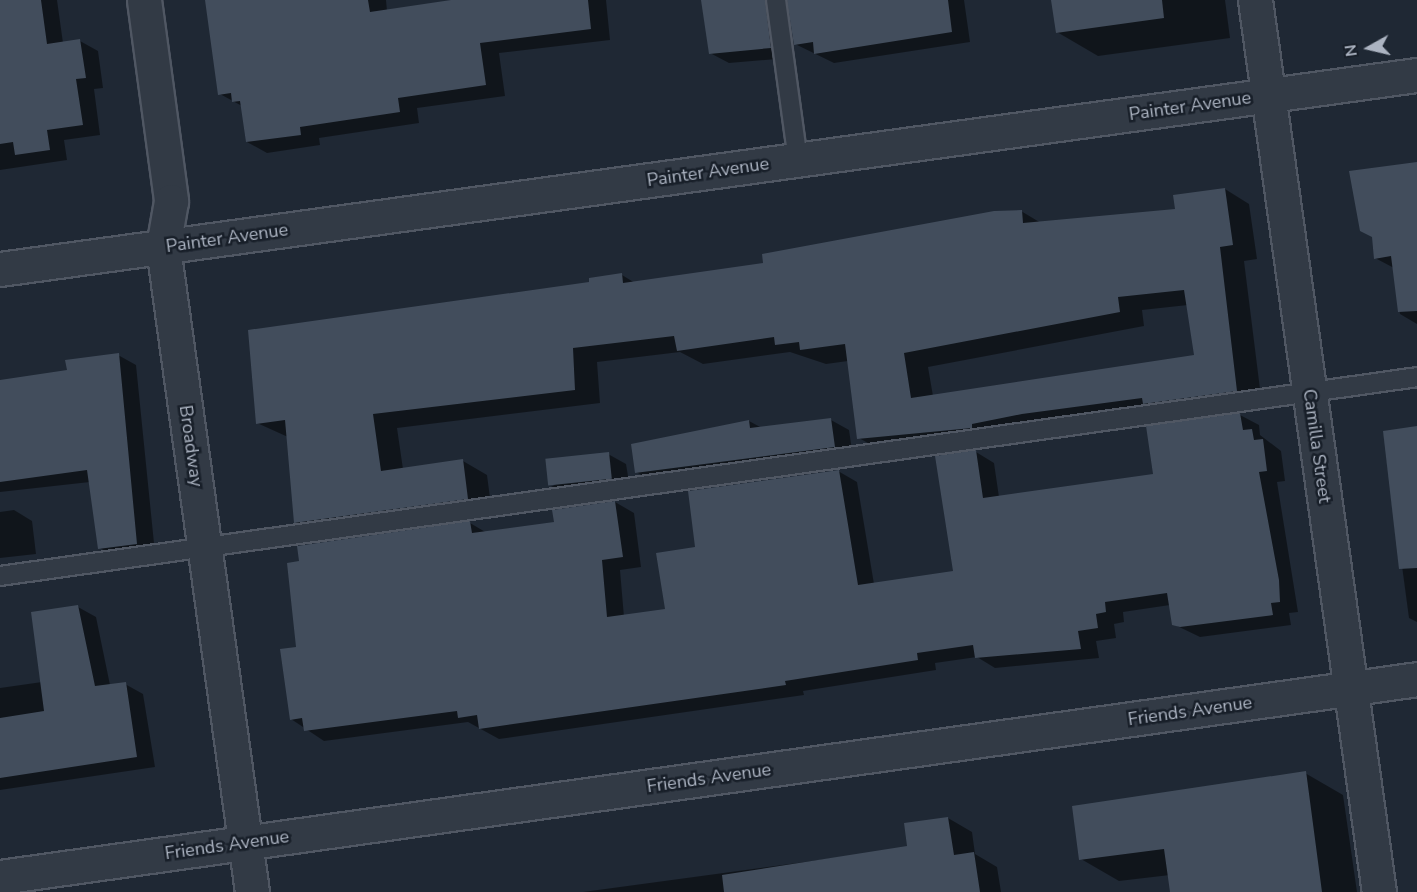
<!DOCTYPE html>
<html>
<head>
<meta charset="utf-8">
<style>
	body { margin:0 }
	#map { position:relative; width:1417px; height:892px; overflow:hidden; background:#1f2834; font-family:"Nunito Sans",sans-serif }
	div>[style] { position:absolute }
	.shadow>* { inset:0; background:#0007 }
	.building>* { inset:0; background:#424d5c; transform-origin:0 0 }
	.roads { filter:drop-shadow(2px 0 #505763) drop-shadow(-2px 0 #505763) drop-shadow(0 2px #505763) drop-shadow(0 -2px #505763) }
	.service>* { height:18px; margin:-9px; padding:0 9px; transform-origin:9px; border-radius:9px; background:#323a45 }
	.minor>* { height:33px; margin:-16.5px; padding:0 16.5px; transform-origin:16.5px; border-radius:16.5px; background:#323a45 }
	.tertiary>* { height:33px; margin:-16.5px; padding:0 16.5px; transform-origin:16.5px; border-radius:16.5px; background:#323a45 }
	span { translate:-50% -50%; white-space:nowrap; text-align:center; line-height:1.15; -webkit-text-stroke:5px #181f29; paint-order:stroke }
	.street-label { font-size:18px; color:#acb4c2 }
	.north { position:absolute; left:1339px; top:18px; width:60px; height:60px; -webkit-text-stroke:4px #181f29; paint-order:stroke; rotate:262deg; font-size:16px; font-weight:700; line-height:24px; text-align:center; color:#acb4c2 }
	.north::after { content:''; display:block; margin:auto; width:21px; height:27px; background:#acb4c2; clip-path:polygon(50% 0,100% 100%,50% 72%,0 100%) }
</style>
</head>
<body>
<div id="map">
	<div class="shadow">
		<div style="clip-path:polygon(0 0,57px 0,63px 43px,80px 41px,98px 51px,103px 88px,94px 89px,100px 135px,64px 140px,67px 160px,0 170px)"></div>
		<div style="clip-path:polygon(208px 0,386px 0,387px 11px,461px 0,606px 0,610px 40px,499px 53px,505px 96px,417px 108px,419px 123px,319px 138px,320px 145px,267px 153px,247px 142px,242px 106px,220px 94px)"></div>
		<div style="clip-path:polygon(703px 0,964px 0,970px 42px,834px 63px,795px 44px,789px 3px,782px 12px,789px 58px,729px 63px,710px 53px)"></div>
		<div style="clip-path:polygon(1053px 0,1225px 0,1230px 38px,1098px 56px,1057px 32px)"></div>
		<div style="clip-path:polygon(1417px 164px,1417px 324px,1400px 314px,1394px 268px,1375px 258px)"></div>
		<div style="clip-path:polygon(evenodd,1225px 189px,1249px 204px,1257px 259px,1244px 261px,1262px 405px,884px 452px,859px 438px,848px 361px,826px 364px,790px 352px,703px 364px,680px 352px,597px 362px,600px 403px,397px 428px,403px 469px,463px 461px,487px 475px,492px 513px,320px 537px,295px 522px,288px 437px,257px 423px,622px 275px,635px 283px,765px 265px,1021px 211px,1041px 223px,1177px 210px,1225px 189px,1188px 305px,1195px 357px,933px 396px,928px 367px,1144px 326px,1142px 310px,1188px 305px)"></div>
		<div style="clip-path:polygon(118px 355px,136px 365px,155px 553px,118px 559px,100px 548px,90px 482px,0 492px,0 381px,68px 371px)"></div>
		<div style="clip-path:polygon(1240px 415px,1259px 425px,1260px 435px,1281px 451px,1285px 481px,1277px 482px,1298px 612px,1289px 613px,1291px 625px,1200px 637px,1173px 624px,1170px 605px,1123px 612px,1124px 622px,1114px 624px,1116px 638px,1096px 641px,1099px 658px,995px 668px,977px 657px,935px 663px,936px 670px,803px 691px,804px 695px,499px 739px,468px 722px,324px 741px,291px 719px,298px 648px,470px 523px,487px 533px,556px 524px,615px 502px,634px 513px,641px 567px,620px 570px,624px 617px,666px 611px,697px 549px,838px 471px,857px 482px,874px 584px,955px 573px,976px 452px,994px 463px,999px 497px,1155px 475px)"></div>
		<div style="clip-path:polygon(831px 420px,849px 430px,853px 457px,655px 482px,636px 472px,749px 421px,762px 428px)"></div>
		<div style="clip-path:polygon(1417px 428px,1417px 622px,1409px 618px,1384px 432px)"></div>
		<div style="clip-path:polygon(608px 454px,626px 464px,630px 488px,569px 497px,551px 487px)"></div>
		<div style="clip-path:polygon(14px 510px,32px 521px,36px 554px,0 558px,0 512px)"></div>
		<div style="clip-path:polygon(78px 607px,96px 617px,110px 685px,125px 684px,143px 694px,155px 767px,0 790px,0 688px,42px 682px)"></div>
		<div style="clip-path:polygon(1305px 773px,1343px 795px,1357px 892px,1172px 892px,1170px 875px,1119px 881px,1081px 859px)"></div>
		<div style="clip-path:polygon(948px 818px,972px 832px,975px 854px,997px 867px,1001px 892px,583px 892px,909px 848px)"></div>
	</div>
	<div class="building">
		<div style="clip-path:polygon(0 0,41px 0,47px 44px,80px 39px,86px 78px,76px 79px,83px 125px,47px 130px,50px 150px,15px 155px,13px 142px,0 144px)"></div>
		<div style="clip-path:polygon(205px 0,368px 0,370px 12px,451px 0,588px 0,591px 29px,480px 43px,486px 85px,398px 98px,400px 112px,300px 127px,301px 135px,246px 142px,240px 101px,232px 102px,231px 93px,218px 95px)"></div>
		<div style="clip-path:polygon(701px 0,765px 0,771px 48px,709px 54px)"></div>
		<div style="clip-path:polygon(787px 0,948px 0,952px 32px,814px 54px,813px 42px,794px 45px)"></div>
		<div style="clip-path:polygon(1051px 0,1162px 0,1164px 18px,1056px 33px)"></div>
		<div style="clip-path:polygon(1417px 162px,1417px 311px,1398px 312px,1391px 256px,1374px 259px,1372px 237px,1360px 231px,1349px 171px)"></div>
		<div style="clip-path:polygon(evenodd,1225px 188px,1233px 245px,1220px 247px,1237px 391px,1143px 404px,1142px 398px,1022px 414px,972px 424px,972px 428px,857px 439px,845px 344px,800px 350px,799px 342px,775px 345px,774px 337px,677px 351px,674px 336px,573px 348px,575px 390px,373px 414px,381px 471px,463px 459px,468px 499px,294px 523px,285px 420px,256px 424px,248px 330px,589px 282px,589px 278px,622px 273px,623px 283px,763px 263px,762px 254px,994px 211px,1022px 210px,1023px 223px,1175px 209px,1173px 195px,1225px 188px,1184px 290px,1194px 355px,911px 398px,904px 353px,1120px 312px,1118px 297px,1184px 290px)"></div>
		<div style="clip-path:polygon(119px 353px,137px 544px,98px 549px,87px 470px,0 482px,0 380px,67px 370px,65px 360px)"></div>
		<div style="clip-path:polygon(1240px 413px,1243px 430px,1252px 429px,1254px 440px,1263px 439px,1267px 471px,1259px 472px,1279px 580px,1280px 602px,1271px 603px,1273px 615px,1180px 627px,1172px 625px,1167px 593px,1105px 602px,1106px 612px,1096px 614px,1098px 628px,1078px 631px,1081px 649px,975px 658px,973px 645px,917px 653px,918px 660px,785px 681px,786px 685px,479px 729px,477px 715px,458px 718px,457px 711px,304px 731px,302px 718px,290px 720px,280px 649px,296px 647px,287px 563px,299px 561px,297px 546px,470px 521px,472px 533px,554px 522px,552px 510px,615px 501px,623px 557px,602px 560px,607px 617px,665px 609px,656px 553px,695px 547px,688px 491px,839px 470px,858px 585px,953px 571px,935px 456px,976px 450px,983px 498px,1153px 474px,1146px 426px)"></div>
		<div style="clip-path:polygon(831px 418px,835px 447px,635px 473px,631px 444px,749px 420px,750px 428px)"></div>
		<div style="clip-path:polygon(1417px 426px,1417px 568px,1399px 569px,1383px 431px)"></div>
		<div style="left:609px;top:452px;width:27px;height:64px;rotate:84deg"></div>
		<div style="clip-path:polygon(78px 605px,95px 686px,126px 682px,137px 757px,0 778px,0 718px,44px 711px,31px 612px)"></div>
		<div style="clip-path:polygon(1306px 771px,1322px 892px,1170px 892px,1164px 849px,1079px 860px,1072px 806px)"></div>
		<div style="clip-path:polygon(948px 817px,954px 855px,974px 852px,980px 892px,724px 892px,722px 875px,907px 846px,904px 823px)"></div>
	</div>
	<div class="roads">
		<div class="service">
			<div style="left:776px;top:0;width:162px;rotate:82.2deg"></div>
			<div style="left:0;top:576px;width:1431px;rotate:-7.99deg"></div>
		</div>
		<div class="minor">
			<div style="left:144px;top:0;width:203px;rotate:82.3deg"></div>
			<div style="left:171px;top:201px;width:47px;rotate:99.9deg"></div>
			<div style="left:1255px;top:0;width:901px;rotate:82.09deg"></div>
			<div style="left:0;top:877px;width:1431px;rotate:-7.95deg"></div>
		</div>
		<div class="tertiary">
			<div style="left:163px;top:247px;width:651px;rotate:82.14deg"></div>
			<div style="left:0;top:269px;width:1430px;rotate:-7.8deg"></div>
		</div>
	</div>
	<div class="street-label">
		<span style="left:1190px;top:106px;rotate:-8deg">Painter Avenue</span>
		<span style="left:708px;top:172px;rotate:-8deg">Painter Avenue</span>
		<span style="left:227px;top:238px;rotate:-8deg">Painter Avenue</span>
		<span style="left:191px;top:446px;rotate:82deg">Broadway</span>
		<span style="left:1317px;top:446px;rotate:82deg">Camilla Street</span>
		<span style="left:1190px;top:711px;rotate:-8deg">Friends Avenue</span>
		<span style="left:709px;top:778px;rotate:-8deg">Friends Avenue</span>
		<span style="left:227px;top:845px;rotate:-8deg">Friends Avenue</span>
	</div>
	<div class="north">N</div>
</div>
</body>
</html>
